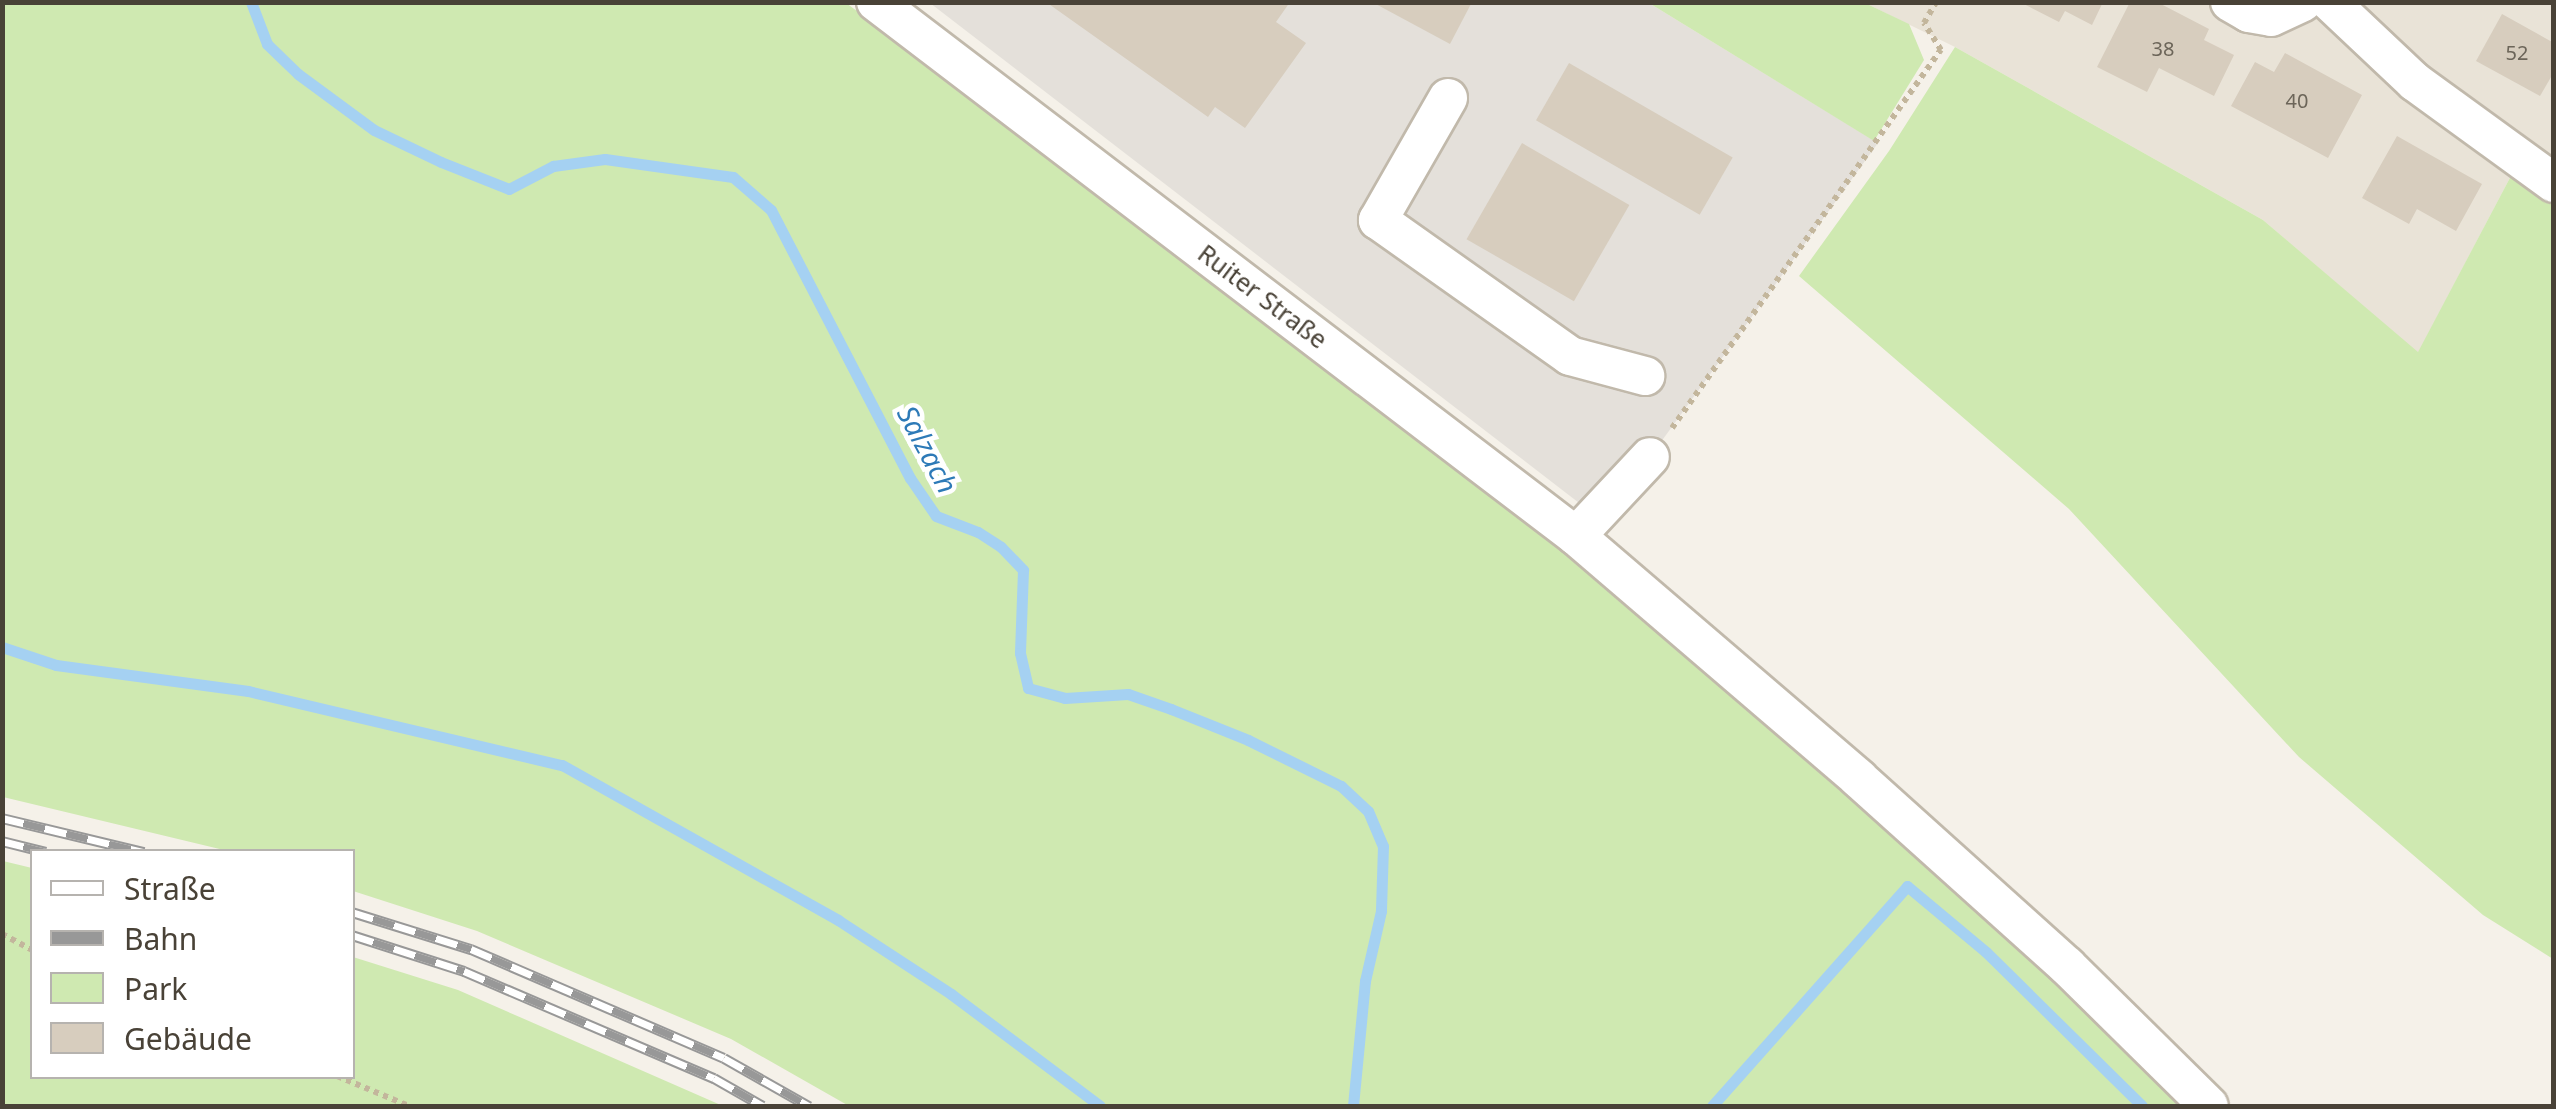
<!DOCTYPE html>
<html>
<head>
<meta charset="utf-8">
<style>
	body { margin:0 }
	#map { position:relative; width:2556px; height:1109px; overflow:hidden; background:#f5f1e9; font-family:"Noto Sans",sans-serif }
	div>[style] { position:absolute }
	.residential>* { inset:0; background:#e9e3d7 }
	.industrial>* { inset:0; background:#e4e0da }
	.green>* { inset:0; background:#cfe9b1 }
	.stream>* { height:11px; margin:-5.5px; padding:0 5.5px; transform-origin:5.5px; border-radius:5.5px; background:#a5d1f2 }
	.building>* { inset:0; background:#d7cdbe; transform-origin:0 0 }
	.path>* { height:6px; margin-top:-3px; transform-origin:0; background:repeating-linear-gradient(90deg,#c3b69c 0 5px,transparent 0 10px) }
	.roads { filter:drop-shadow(2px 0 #c1b9ab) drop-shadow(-2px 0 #c1b9ab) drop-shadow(0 2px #c1b9ab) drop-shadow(0 -2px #c1b9ab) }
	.minor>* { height:38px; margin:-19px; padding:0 19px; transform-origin:19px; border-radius:19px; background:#fff }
	.rail>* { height:11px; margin-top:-5.5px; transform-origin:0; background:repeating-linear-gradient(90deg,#fff 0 22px,#989898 0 44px); box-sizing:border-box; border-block:2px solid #989898 }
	span { translate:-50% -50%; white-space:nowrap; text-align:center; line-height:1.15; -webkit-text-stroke:9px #fff; paint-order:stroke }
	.number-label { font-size:20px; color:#6c6559 }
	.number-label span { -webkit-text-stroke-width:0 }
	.street-label { font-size:25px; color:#494237 }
	.water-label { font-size:28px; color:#2d7ab7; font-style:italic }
	.frame { position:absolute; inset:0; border:5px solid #494237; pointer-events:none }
	.legend { position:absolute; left:30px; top:849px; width:325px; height:230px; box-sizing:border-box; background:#fff; border:2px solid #b6b3af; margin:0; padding:12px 18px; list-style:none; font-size:30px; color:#494237 }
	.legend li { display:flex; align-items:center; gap:20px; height:50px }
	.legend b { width:50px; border:2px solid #b6b3af }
</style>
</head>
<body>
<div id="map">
	<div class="residential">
		<div style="clip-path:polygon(1865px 3px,2553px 3px,2553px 199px,2512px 174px,2418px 353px,2263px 220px,1955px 47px)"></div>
	</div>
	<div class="industrial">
		<div style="clip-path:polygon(930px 3px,1649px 3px,1878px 143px,1650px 457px,1596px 516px)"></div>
	</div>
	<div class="green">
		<div style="clip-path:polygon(3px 3px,846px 3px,1576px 536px,2209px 1106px,849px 1106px,731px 1039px,477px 931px,353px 891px,352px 852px,228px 851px,3px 797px)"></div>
		<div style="clip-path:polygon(1649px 3px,1865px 3px,1909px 24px,1924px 60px,1874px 141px)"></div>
		<div style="clip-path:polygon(1955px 47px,2263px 220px,2418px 352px,2512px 174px,2553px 199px,2553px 959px,2483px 915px,2299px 757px,2069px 509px,1799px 276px,1889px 151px)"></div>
		<div style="clip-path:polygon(3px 861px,32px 868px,32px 1076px,352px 1076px,353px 957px,458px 990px,723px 1106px,3px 1106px)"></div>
	</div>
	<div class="stream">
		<div style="left:251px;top:2px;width:45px;rotate:69.1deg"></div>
		<div style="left:267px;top:44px;width:43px;rotate:44.1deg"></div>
		<div style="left:298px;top:74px;width:94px;rotate:36.4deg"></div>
		<div style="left:374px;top:130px;width:74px;rotate:25.5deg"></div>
		<div style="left:441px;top:162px;width:73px;rotate:21.7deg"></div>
		<div style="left:509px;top:189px;width:50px;rotate:-27.6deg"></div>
		<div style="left:553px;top:166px;width:52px;rotate:-7.7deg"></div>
		<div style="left:605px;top:159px;width:129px;rotate:8deg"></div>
		<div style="left:733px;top:177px;width:50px;rotate:41deg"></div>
		<div style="left:771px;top:210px;width:302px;rotate:62.6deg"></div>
		<div style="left:910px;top:478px;width:46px;rotate:55.6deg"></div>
		<div style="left:936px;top:516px;width:45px;rotate:20.9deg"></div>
		<div style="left:978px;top:532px;width:27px;rotate:33deg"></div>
		<div style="left:1001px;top:547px;width:32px;rotate:46deg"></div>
		<div style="left:1023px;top:570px;width:83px;rotate:92.1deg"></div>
		<div style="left:1020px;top:653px;width:36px;rotate:77deg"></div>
		<div style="left:1028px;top:688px;width:38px;rotate:15deg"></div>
		<div style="left:1065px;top:698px;width:63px;rotate:-3.6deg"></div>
		<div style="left:1128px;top:694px;width:46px;rotate:19.2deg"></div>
		<div style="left:1171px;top:709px;width:83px;rotate:21.9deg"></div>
		<div style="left:1248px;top:740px;width:104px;rotate:26.3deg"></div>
		<div style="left:1341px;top:786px;width:37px;rotate:43deg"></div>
		<div style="left:1368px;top:811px;width:38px;rotate:67deg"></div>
		<div style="left:1383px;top:846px;width:65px;rotate:91.8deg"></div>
		<div style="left:1381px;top:911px;width:72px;rotate:102.9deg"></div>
		<div style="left:1365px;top:981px;width:126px;rotate:95.5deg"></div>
		<div style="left:2px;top:647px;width:57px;rotate:18.4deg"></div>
		<div style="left:56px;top:665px;width:194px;rotate:7.7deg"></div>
		<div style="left:248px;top:691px;width:323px;rotate:13.3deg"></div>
		<div style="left:562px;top:765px;width:317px;rotate:29.3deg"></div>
		<div style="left:838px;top:920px;width:135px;rotate:33.2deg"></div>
		<div style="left:951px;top:994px;width:186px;rotate:36.9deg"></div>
		<div style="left:1712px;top:1106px;width:294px;rotate:-48.4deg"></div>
		<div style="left:1907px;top:886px;width:103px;rotate:39.9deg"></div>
		<div style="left:1986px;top:952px;width:219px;rotate:44.6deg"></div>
	</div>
	<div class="building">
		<div style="clip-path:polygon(1046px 2px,1290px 2px,1276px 22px,1306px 43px,1245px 128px,1215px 107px,1208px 117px)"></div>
		<div style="clip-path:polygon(1372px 2px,1472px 2px,1450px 44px)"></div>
		<div style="clip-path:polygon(2020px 2px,2103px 2px,2092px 25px,2065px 11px,2059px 22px)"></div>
		<div style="clip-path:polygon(2130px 2px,2157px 2px,2209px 29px,2204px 40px,2234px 55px,2214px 96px,2159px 68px,2147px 92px,2097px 67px)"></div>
		<div style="clip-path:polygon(2502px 14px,2554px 43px,2554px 72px,2540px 96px,2476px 61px)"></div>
		<div style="clip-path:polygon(2285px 53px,2362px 95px,2328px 158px,2231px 106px,2255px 62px,2274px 72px)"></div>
		<div style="left:1569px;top:63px;width:189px;height:66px;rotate:30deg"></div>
		<div style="clip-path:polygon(2397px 136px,2482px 184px,2456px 231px,2417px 209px,2409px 224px,2362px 198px)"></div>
		<div style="left:1522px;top:143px;width:124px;height:111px;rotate:30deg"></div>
	</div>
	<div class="path">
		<div style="left:1672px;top:428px;width:464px;rotate:-54.6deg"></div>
		<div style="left:1941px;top:50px;width:32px;rotate:-122deg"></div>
		<div style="left:1924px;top:23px;width:24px;rotate:-60deg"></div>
		<div style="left:2px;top:934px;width:34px;rotate:28deg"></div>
		<div style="left:337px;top:1076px;width:78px;rotate:22.6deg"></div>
	</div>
	<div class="roads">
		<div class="minor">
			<div style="left:876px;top:2px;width:880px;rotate:37.34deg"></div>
			<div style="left:1576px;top:536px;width:372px;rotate:40.6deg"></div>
			<div style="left:1858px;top:778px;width:281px;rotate:42deg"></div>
			<div style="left:2067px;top:966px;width:199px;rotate:44.6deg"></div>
			<div style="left:2230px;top:2px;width:22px;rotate:30deg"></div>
			<div style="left:2249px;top:13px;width:22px;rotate:10deg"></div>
			<div style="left:2271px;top:17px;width:35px;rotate:-25deg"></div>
			<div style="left:2330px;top:2px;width:117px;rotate:43.3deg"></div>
			<div style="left:2415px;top:82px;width:172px;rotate:36deg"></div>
			<div style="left:1448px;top:98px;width:141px;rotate:119.8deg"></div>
			<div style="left:1378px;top:220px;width:235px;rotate:35.3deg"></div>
			<div style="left:1570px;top:356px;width:78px;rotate:14.9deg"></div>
			<div style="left:1576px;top:536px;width:108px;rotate:-46.9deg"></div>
		</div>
	</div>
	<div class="rail">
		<div style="left:2px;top:818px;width:146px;rotate:13.5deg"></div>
		<div style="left:2px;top:841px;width:45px;rotate:14deg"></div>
		<div style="left:352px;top:912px;width:125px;rotate:17.3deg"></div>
		<div style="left:471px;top:949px;width:275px;rotate:23.3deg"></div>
		<div style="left:724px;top:1058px;width:98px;rotate:29.5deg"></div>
		<div style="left:352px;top:935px;width:118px;rotate:17.8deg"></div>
		<div style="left:464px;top:971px;width:272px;rotate:23.2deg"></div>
		<div style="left:714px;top:1078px;width:56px;rotate:29.7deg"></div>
	</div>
	<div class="number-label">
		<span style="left:2163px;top:48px">38</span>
		<span style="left:2517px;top:52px">52</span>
		<span style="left:2297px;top:100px">40</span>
	</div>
	<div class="street-label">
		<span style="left:1263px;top:296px;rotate:37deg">Ruiter Straße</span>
	</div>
	<div class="water-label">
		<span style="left:928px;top:449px;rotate:62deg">Salzach</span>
	</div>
	<div class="frame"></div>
	<ul class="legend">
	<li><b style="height:12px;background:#fff"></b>Straße</li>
	<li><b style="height:12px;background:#989898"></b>Bahn</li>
	<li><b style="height:28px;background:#cfe9b1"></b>Park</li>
	<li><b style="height:28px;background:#d7cdbe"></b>Gebäude</li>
	</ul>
</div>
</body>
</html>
